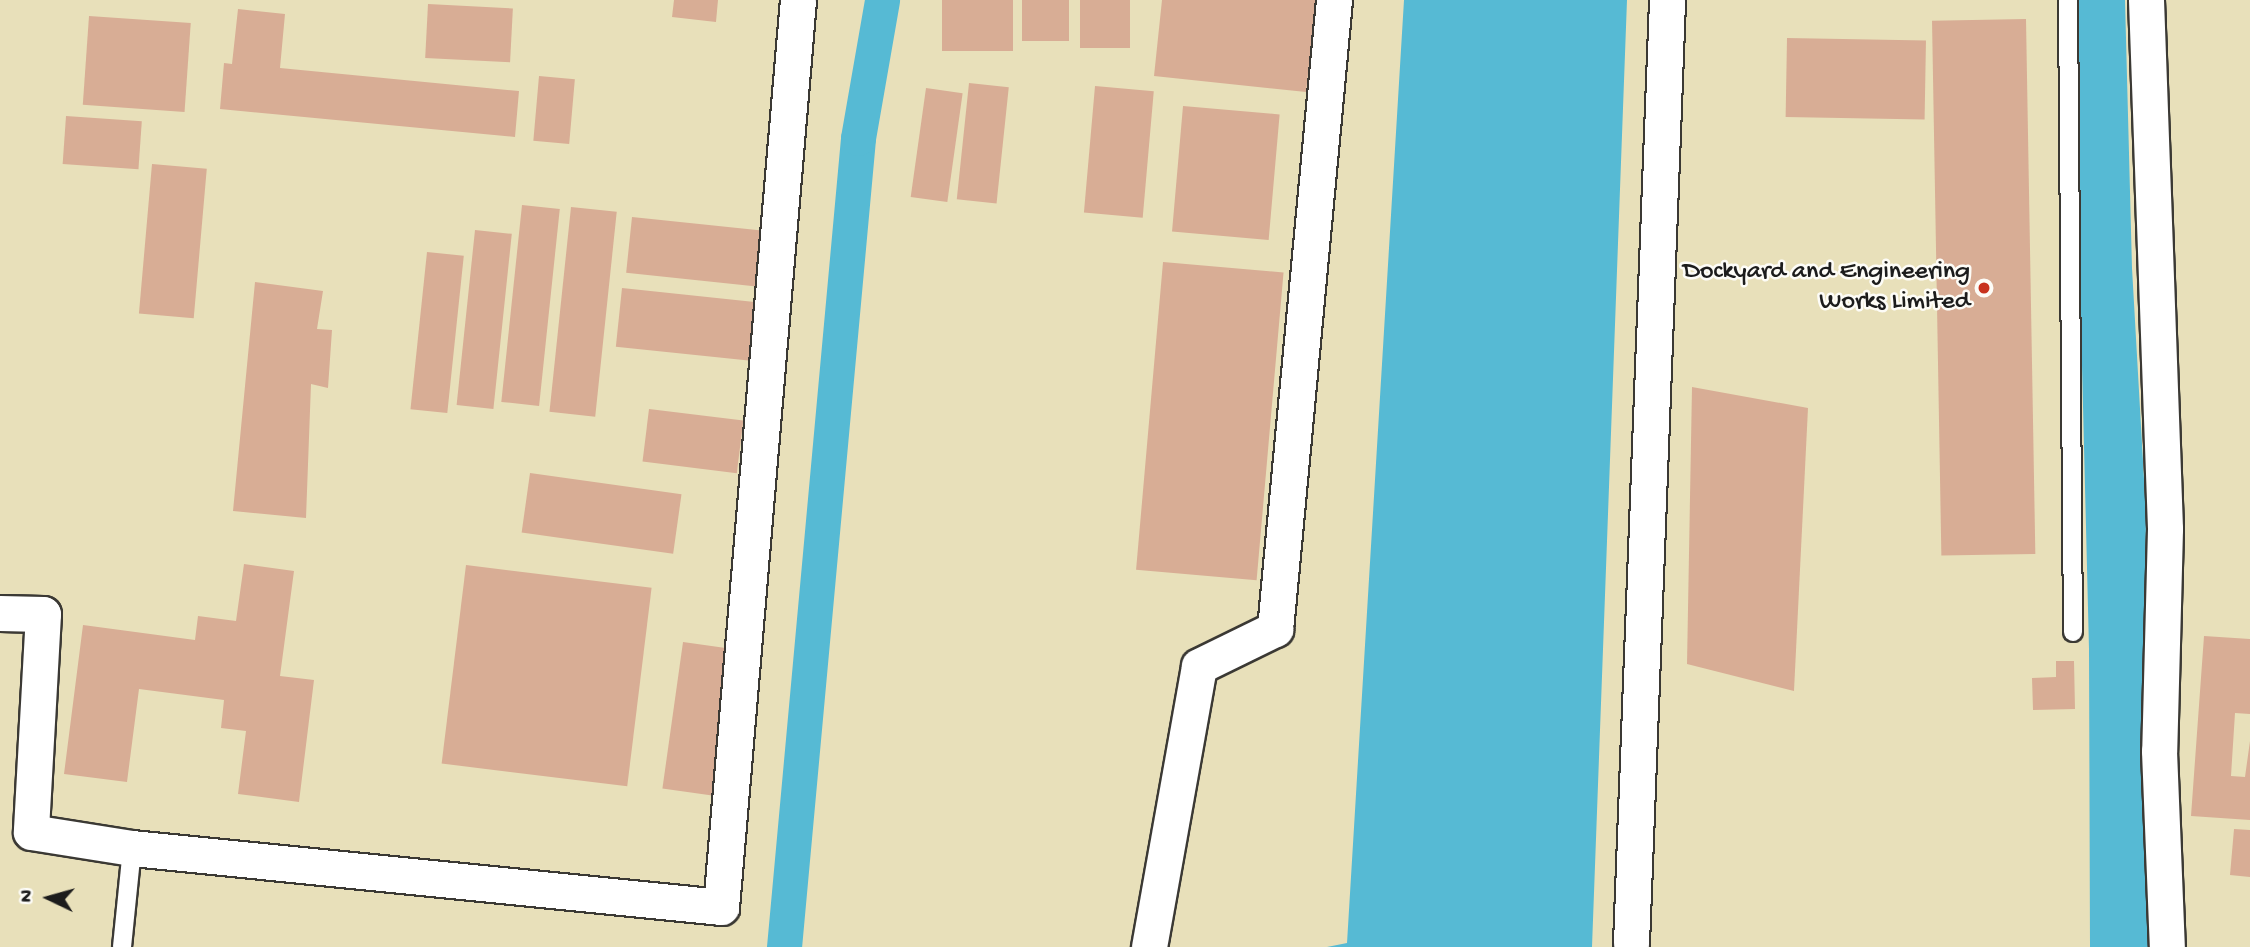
<!DOCTYPE html>
<html>
<head>
<meta charset="utf-8">
<style>
	body { margin:0 }
	#map { position:relative; width:2250px; height:947px; overflow:hidden; background:#e8e0ba; font-family:"Gochi Hand",sans-serif }
	div>[style] { position:absolute }
	.water>* { inset:0; background:#56bad4 }
	.canal>* { height:35px; margin:-17.5px; padding:0 17.5px; transform-origin:17.5px; border-radius:17.5px; background:#56bad4 }
	.building>* { inset:0; background:#d8ad95; transform-origin:0 0 }
	.roads { filter:drop-shadow(2px 0 #3b3934) drop-shadow(-2px 0 #3b3934) drop-shadow(0 2px #3b3934) drop-shadow(0 -2px #3b3934) }
	.service>* { height:18px; margin:-9px; padding:0 9px; transform-origin:9px; border-radius:9px; background:#fff }
	.minor>* { height:35px; margin:-17.5px; padding:0 17.5px; transform-origin:17.5px; border-radius:17.5px; background:#fff }
	.dots>* { width:19px; height:19px; translate:-50% -50%; box-sizing:border-box; border:4px solid #fdfcf7; border-radius:50% }
	span { translate:-50% -50%; white-space:nowrap; text-align:center; line-height:1.15; -webkit-text-stroke:5px #fdfcf7; paint-order:stroke }
	.poi-label { font-size:26px; color:#1c1c1c }
	.right { translate:-100% -50%; text-align:right }
	.north { position:absolute; left:14px; top:863px; width:70px; height:70px; -webkit-text-stroke:5px #fdfcf7; paint-order:stroke; rotate:275deg; font-size:19px; font-weight:700; line-height:28px; text-align:center; color:#1c1c1c }
	.north::after { content:''; display:block; margin:auto; width:24px; height:32px; background:#1c1c1c; clip-path:polygon(50% 0,100% 100%,50% 72%,0 100%) }
</style>
</head>
<body>
<div id="map">
	<div class="water">
		<div style="clip-path:polygon(1404px 0,1627px 0,1592px 947px,1327px 947px,1347px 943px)"></div>
		<div style="clip-path:polygon(2073px 0,2125px 0,2132px 268px,2146px 514px,2144px 755px,2156px 947px,2090px 947px,2089px 649px)"></div>
	</div>
	<div class="canal">
		<div style="left:784px;top:947px;width:812px;rotate:-84.77deg"></div>
		<div style="left:858px;top:138px;width:140px;rotate:-80.1deg"></div>
	</div>
	<div class="building">
		<div style="clip-path:polygon(674px 0,718px 0,716px 22px,672px 17px)"></div>
		<div style="left:942px;top:0;width:71px;height:51px"></div>
		<div style="left:1022px;top:0;width:47px;height:41px"></div>
		<div style="left:1080px;top:0;width:50px;height:48px"></div>
		<div style="clip-path:polygon(1162px 0,1316px 0,1306px 92px,1154px 76px)"></div>
		<div style="left:428px;top:4px;width:85px;height:54px;rotate:3deg"></div>
		<div style="clip-path:polygon(238px 9px,285px 14px,280px 68px,519px 91px,515px 137px,220px 109px,224px 63px,232px 64px)"></div>
		<div style="left:89px;top:16px;width:102px;height:89px;rotate:4deg"></div>
		<div style="left:2026px;top:19px;width:535px;height:94px;rotate:89deg"></div>
		<div style="left:1787px;top:38px;width:139px;height:79px;rotate:1deg"></div>
		<div style="left:539px;top:76px;width:36px;height:65px;rotate:5deg"></div>
		<div style="left:969px;top:83px;width:40px;height:117px;rotate:6deg"></div>
		<div style="left:1095px;top:86px;width:59px;height:127px;rotate:5deg"></div>
		<div style="left:926px;top:88px;width:37px;height:110px;rotate:8deg"></div>
		<div style="left:1183px;top:106px;width:97px;height:126px;rotate:5deg"></div>
		<div style="left:66px;top:116px;width:76px;height:48px;rotate:4deg"></div>
		<div style="left:152px;top:164px;width:55px;height:150px;rotate:5deg"></div>
		<div style="left:522px;top:205px;width:38px;height:198px;rotate:6deg"></div>
		<div style="left:571px;top:207px;width:46px;height:206px;rotate:6deg"></div>
		<div style="left:632px;top:217px;width:136px;height:56px;rotate:6deg"></div>
		<div style="left:475px;top:230px;width:37px;height:176px;rotate:6deg"></div>
		<div style="left:427px;top:252px;width:37px;height:158px;rotate:6deg"></div>
		<div style="left:1163px;top:262px;width:121px;height:309px;rotate:5deg"></div>
		<div style="clip-path:polygon(255px 282px,323px 291px,317px 329px,332px 330px,328px 388px,311px 384px,306px 518px,233px 511px)"></div>
		<div style="left:622px;top:288px;width:143px;height:59px;rotate:6deg"></div>
		<div style="clip-path:polygon(1692px 387px,1808px 408px,1794px 691px,1687px 664px)"></div>
		<div style="left:649px;top:409px;width:95px;height:53px;rotate:7deg"></div>
		<div style="left:530px;top:473px;width:153px;height:60px;rotate:8deg"></div>
		<div style="clip-path:polygon(244px 564px,294px 571px,280px 676px,314px 680px,299px 802px,238px 794px,246px 731px,221px 728px,224px 700px,139px 689px,127px 782px,64px 774px,83px 625px,195px 640px,198px 616px,236px 621px)"></div>
		<div style="left:466px;top:565px;width:187px;height:200px;rotate:7deg"></div>
		<div style="clip-path:polygon(2204px 636px,2250px 639px,2250px 714px,2235px 713px,2231px 776px,2245px 777px,2250px 741px,2250px 820px,2191px 816px)"></div>
		<div style="left:683px;top:642px;width:52px;height:148px;rotate:8deg"></div>
		<div style="clip-path:polygon(2056px 661px,2074px 661px,2075px 709px,2033px 710px,2032px 678px,2056px 677px)"></div>
		<div style="clip-path:polygon(2234px 829px,2250px 830px,2250px 877px,2230px 875px)"></div>
	</div>
	<div class="roads">
		<div class="service">
			<div style="left:2068px;top:0;width:632px;rotate:89.55deg"></div>
			<div style="left:122px;top:947px;width:100px;rotate:-84.2deg"></div>
		</div>
		<div class="minor">
			<div style="left:2146px;top:0;width:529px;rotate:87.94deg"></div>
			<div style="left:2165px;top:529px;width:222px;rotate:91.5deg"></div>
			<div style="left:2159px;top:751px;width:196px;rotate:87.7deg"></div>
			<div style="left:0;top:613px;width:43px;rotate:1.3deg"></div>
			<div style="left:43px;top:614px;width:218px;rotate:93.2deg"></div>
			<div style="left:31px;top:832px;width:102px;rotate:9deg"></div>
			<div style="left:132px;top:848px;width:592px;rotate:5.72deg"></div>
			<div style="left:721px;top:907px;width:910px;rotate:-85.15deg"></div>
			<div style="left:1631px;top:943px;width:944px;rotate:-87.81deg"></div>
			<div style="left:1149px;top:947px;width:285px;rotate:-79.9deg"></div>
			<div style="left:1199px;top:666px;width:85px;rotate:-26deg"></div>
			<div style="left:1275px;top:629px;width:632px;rotate:-84.64deg"></div>
		</div>
	</div>
	<div class="dots">
		<div style="left:1984px;top:288px;background:#c8321e"></div>
	</div>
	<div class="poi-label">
		<span class="right" style="left:1970px;top:288px">Dockyard and Engineering<br>Works Limited</span>
	</div>
	<div class="north">N</div>
</div>
</body>
</html>
